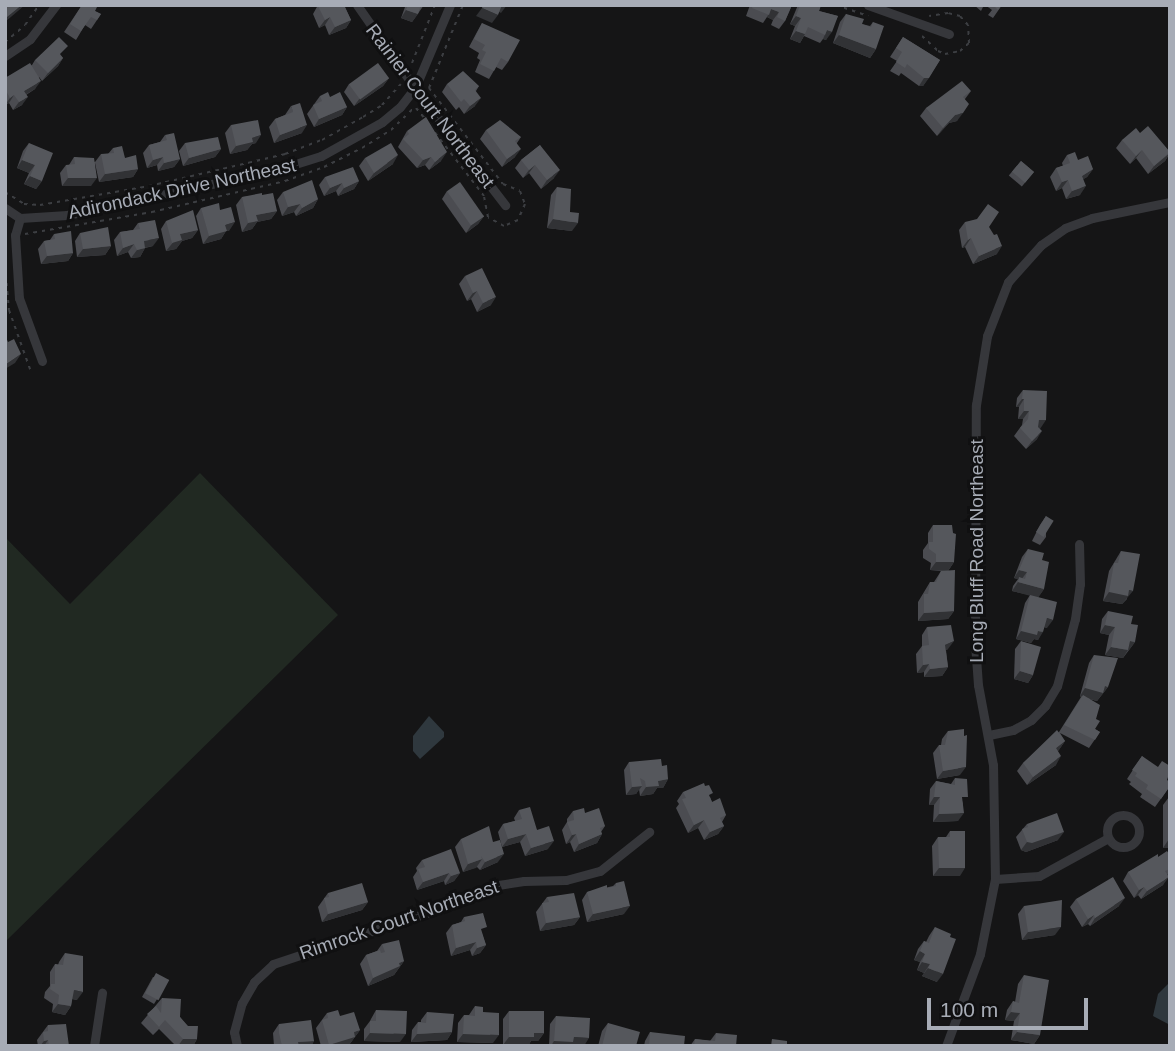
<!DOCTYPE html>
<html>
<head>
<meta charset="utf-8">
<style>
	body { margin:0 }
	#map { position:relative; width:1175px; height:1051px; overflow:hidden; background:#151516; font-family:Arial,sans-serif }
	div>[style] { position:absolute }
	.green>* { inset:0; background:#212922 }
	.water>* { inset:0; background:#2f383e }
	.path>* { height:2px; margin-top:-1px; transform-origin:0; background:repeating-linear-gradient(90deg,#3c3e42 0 3.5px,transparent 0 8.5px) }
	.street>* { height:9px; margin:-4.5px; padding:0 4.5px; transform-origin:4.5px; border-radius:4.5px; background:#36373b }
	.street>.ring { margin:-4.5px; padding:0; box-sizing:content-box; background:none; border:9px solid #36373b; border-radius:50% }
	.wall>* { inset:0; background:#4b4c51; transform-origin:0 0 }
	.shaded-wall>* { inset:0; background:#313235 }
	.building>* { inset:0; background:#55575c; transform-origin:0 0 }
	span { translate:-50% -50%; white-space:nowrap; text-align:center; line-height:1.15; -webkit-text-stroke:6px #101011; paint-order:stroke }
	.street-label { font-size:19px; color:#a7acb6 }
	.frame { position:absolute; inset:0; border:7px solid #a7acb6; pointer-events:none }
	.scale { position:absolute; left:927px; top:998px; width:161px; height:32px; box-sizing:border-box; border:4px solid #a7acb6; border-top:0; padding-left:9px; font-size:21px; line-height:24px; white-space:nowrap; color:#a7acb6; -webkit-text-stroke:5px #101011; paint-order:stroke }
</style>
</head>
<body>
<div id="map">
	<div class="green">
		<div style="clip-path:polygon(200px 473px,338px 615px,5px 942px,5px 537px,70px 604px)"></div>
	</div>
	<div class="water">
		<div style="clip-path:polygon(429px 716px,444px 732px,444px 737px,420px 759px,413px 751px,413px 736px)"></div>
		<div style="clip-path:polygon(1170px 982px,1170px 1025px,1153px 1016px,1158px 994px)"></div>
	</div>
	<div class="path">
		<div style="left:836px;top:5px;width:34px;rotate:19deg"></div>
		<div style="left:922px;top:36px;width:22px;rotate:43deg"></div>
		<div style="left:938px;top:51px;width:8px;rotate:23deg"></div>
		<div style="left:945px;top:54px;width:15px;rotate:-11deg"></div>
		<div style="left:960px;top:51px;width:12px;rotate:-42deg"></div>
		<div style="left:969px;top:43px;width:18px;rotate:-93deg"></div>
		<div style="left:968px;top:25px;width:12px;rotate:-132deg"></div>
		<div style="left:960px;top:16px;width:12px;rotate:-166deg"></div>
		<div style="left:948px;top:13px;width:19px;rotate:171deg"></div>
		<div style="left:5px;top:42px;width:26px;rotate:-40deg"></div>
		<div style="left:25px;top:25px;width:24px;rotate:-55deg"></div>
		<div style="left:412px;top:63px;width:62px;rotate:-68.4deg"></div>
		<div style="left:429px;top:88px;width:121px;rotate:52.4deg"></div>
		<div style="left:503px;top:184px;width:18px;rotate:22deg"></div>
		<div style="left:520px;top:191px;width:14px;rotate:69deg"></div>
		<div style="left:525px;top:204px;width:17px;rotate:114deg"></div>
		<div style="left:518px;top:220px;width:15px;rotate:157deg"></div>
		<div style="left:504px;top:226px;width:18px;rotate:-151deg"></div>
		<div style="left:488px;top:217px;width:21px;rotate:-101deg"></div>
		<div style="left:484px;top:196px;width:83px;rotate:-127.7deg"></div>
		<div style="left:429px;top:88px;width:90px;rotate:-67.7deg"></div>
		<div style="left:416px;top:108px;width:16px;rotate:50deg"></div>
		<div style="left:5px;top:192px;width:22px;rotate:32deg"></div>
		<div style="left:24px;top:204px;width:16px;rotate:4deg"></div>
		<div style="left:40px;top:205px;width:111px;rotate:-9.9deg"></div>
		<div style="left:149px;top:186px;width:140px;rotate:-13.2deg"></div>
		<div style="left:285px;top:154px;width:40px;rotate:-21deg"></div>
		<div style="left:322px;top:140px;width:47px;rotate:-29.3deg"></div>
		<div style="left:363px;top:117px;width:22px;rotate:-32deg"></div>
		<div style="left:382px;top:105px;width:28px;rotate:-48deg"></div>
		<div style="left:25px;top:234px;width:129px;rotate:-9.8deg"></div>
		<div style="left:152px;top:212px;width:137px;rotate:-13.1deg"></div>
		<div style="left:285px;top:181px;width:41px;rotate:-19.7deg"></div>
		<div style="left:324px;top:167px;width:42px;rotate:-26.6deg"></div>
		<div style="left:362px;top:148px;width:34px;rotate:-32deg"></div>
		<div style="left:391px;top:130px;width:33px;rotate:-44deg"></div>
		<div style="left:5px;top:266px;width:44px;rotate:84.8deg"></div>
		<div style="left:9px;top:310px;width:63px;rotate:70.4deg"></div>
	</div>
	<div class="street">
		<div style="left:357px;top:5px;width:101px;rotate:55.1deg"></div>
		<div style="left:415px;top:88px;width:148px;rotate:52.4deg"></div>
		<div style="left:868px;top:5px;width:86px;rotate:19.7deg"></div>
		<div style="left:5px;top:56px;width:30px;rotate:-34deg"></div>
		<div style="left:30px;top:39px;width:43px;rotate:-52.6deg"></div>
		<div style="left:5px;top:208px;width:18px;rotate:34deg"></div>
		<div style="left:20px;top:218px;width:47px;rotate:-3.7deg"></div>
		<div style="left:67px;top:215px;width:211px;rotate:-12.1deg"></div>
		<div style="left:273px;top:171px;width:50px;rotate:-17.4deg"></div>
		<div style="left:321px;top:156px;width:70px;rotate:-29.1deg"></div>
		<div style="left:382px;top:122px;width:23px;rotate:-40deg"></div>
		<div style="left:400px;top:107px;width:24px;rotate:-52deg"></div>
		<div style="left:415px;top:88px;width:90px;rotate:-67.1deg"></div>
		<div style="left:20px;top:218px;width:18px;rotate:106deg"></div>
		<div style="left:15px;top:235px;width:63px;rotate:86.4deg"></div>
		<div style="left:19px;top:298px;width:67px;rotate:69.9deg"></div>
		<div style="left:989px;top:735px;width:25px;rotate:-12deg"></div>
		<div style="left:1013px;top:730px;width:21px;rotate:-29deg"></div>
		<div style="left:1031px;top:720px;width:20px;rotate:-45deg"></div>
		<div style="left:1045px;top:706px;width:23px;rotate:-59deg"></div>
		<div style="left:1057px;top:686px;width:69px;rotate:-75deg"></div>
		<div style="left:1075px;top:619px;width:35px;rotate:-82deg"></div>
		<div style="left:1080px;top:584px;width:40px;rotate:-91.4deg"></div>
		<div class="ring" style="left:1107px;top:815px;width:23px;height:23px"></div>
		<div style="left:995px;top:879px;width:44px;rotate:-3.9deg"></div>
		<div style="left:1039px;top:876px;width:79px;rotate:-28.8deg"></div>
		<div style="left:94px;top:1046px;width:54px;rotate:-81.4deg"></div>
		<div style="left:237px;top:1046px;width:14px;rotate:-102deg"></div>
		<div style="left:234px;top:1032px;width:30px;rotate:-75deg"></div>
		<div style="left:242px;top:1003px;width:24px;rotate:-60deg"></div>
		<div style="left:254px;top:982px;width:26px;rotate:-43deg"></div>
		<div style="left:273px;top:964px;width:177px;rotate:-18.4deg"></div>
		<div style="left:441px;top:908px;width:56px;rotate:-23.3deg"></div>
		<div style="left:492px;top:886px;width:32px;rotate:-9deg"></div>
		<div style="left:524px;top:881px;width:42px;rotate:-1.4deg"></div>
		<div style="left:566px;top:880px;width:35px;rotate:-15deg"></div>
		<div style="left:600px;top:871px;width:63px;rotate:-38.5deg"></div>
		<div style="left:946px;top:1046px;width:98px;rotate:-69.7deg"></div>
		<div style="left:980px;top:954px;width:76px;rotate:-78.7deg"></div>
		<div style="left:995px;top:879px;width:114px;rotate:-91deg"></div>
		<div style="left:993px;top:765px;width:81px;rotate:-100.6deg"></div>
		<div style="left:978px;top:685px;width:42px;rotate:-94.1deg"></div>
		<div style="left:975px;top:643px;width:238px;rotate:-89.8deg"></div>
		<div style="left:976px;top:405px;width:70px;rotate:-80.9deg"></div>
		<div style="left:987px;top:336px;width:58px;rotate:-68.7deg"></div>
		<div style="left:1008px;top:282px;width:50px;rotate:-48.3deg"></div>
		<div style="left:1041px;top:245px;width:29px;rotate:-35deg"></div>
		<div style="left:1065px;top:228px;width:29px;rotate:-20deg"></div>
		<div style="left:1092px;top:218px;width:80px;rotate:-11.6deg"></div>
	</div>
	<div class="wall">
		<div style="clip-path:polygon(82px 5px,101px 14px,91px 29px,85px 25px,76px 40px,64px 32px)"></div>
		<div style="clip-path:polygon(318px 5px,344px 5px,351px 20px,346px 28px,329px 35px,325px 25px,319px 28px,313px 14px)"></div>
		<div style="clip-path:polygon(400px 5px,424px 5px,412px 22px,401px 18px,405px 7px)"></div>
		<div style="clip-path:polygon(750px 5px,792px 5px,785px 21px,779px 29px,771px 25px,773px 20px,767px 17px,763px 23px,746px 16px)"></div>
		<div style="clip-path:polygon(798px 5px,821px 5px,819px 11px,838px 16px,826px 40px,823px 39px,820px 43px,804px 36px,800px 43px,790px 39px,795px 26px,790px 24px)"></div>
		<div style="clip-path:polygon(974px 5px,984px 5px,981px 11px)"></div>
		<div style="clip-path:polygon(985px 5px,1002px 5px,993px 18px,988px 15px,992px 10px)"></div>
		<div style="clip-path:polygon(846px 14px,862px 24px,870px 26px,873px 22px,876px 49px,870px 58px,833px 43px,840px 22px)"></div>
		<div style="clip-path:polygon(482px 23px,508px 62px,502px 70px,496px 67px,489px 79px,475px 72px,480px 60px,477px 58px,479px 53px,469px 47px,477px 32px)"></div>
		<div style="clip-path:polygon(903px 37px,940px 60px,923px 86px,919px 86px,901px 73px,899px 76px,890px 71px,897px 61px,890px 57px)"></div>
		<div style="clip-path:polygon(61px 56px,63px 58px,58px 66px,42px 81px,39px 77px,35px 89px,26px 95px,22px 105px,13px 110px,9px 103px,5px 105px,5px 78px,32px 65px,35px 60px)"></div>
		<div style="clip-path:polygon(389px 78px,383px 86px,354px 106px,344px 92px,349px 84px)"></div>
		<div style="clip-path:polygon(447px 84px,479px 86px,476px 91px,475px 106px,464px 114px,459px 107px,456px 110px,442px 92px)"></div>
		<div style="clip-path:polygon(971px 91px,965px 99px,957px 121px,949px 123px,937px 136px,920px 116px,926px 108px)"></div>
		<div style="clip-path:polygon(320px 96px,330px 97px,347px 107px,342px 115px,314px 127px,307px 114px)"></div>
		<div style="clip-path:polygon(291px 106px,302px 133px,274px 143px,269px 127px,275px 119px,285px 115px)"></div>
		<div style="clip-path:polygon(231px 125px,256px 143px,252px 144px,247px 150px,230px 154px,225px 133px)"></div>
		<div style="clip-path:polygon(486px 130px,521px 137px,517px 143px,515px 157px,502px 167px,480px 139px)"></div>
		<div style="clip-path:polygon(407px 131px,441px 161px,429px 170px,425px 165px,417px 168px,398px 147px)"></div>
		<div style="clip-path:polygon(1140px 133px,1170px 153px,1165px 161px,1148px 174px,1136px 158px,1130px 164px,1116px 148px,1122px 140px)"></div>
		<div style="clip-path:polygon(165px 135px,180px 159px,174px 167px,158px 171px,157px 165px,147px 168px,143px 153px,149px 145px,160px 142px)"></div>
		<div style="clip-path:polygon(29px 143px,42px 181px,36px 189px,24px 184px,29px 173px,17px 168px,23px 151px)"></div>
		<div style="clip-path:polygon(185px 143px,221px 149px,215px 157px,183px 166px,179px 151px)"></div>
		<div style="clip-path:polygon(540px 145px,554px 178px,541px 189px,529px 173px,523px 178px,515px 168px,521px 160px)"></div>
		<div style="clip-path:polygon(113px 148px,138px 169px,133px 177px,99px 182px,95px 163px,91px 186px,62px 186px,60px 173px,66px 165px,69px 165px,74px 157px,95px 162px,101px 154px,108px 154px)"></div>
		<div style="clip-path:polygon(1067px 155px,1078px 160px,1093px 169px,1087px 177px,1083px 179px,1080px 195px,1066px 199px,1062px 188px,1056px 191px,1050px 177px,1056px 168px,1063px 166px,1062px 163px)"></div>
		<div style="clip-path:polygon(365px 158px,393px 164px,368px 181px,359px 166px)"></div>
		<div style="left:1021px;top:161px;width:17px;height:19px;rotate:40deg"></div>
		<div style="clip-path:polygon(325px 177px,359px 181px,354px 189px,338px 196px,336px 191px,324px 196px,319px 185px)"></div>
		<div style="clip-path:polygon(557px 187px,570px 212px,572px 231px,547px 228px,551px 195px)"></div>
		<div style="clip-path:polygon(447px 191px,484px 216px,478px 224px,466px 233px,442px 199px)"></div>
		<div style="clip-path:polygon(283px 192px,318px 199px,313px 208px,296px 216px,294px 212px,282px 216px,277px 200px)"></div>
		<div style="clip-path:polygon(262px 195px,277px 211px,271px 219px,257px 222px,252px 229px,242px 232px,236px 205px,242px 197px)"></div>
		<div style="clip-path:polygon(201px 208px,220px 210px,229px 231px,226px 231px,221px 239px,203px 244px,196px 216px)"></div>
		<div style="clip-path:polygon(166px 221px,198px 230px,192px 238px,182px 241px,176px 249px,166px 251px,161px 229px)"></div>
		<div style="clip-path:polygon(965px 222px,989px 227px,997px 254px,973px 264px,965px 247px,962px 248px,959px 230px)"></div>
		<div style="clip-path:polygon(138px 223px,153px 246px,145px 248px,140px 257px,131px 258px,128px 252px,117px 256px,114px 240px,120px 232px,133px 230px)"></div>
		<div style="clip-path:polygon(80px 233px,111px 246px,105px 255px,77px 257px,75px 241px)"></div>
		<div style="clip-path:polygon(54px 234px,73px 253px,68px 261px,41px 264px,38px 249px,44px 241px,50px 240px)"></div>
		<div style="clip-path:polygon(465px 276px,491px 305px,477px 312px,471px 299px,467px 301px,459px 284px)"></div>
		<div style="clip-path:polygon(1023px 390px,1040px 428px,1037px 439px,1026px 449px,1014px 436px,1022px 425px,1023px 419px,1018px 419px,1019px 407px,1016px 407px,1017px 398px)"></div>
		<div style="clip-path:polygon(1046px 516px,1046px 537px,1040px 545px,1032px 541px,1040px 525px)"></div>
		<div style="clip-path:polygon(933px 525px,953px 533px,954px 562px,948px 571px,954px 611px,948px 619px,918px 621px,918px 602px,930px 582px,934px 582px,941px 571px,930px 570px,931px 563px,923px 558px,923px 550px,928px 543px,928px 533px)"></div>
		<div style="clip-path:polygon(1028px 549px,1042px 560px,1044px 589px,1038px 597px,1047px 628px,1044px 627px,1038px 640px,1034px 639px,1031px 643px,1016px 639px,1025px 603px,1030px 595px,1012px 591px,1013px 586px,1018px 579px,1014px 578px,1022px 557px)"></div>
		<div style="clip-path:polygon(1121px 551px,1127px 599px,1122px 604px,1103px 601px,1109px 571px)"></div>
		<div style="clip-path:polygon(1108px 611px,1131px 624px,1135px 642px,1123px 658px,1105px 655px,1109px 635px,1100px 633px,1102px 619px)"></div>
		<div style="clip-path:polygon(927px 627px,948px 649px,946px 650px,948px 667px,942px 676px,924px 677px,924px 672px,917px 673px,916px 654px,922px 646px,922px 635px)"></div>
		<div style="clip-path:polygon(1021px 641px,1033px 675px,1028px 683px,1014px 679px,1015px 649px)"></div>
		<div style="clip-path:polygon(1094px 655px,1108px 687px,1097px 701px,1089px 699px,1096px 719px,1095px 729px,1100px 732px,1089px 748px,1060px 733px,1065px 741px,1058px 751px,1056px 765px,1027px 785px,1017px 771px,1023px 763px,1059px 732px,1081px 697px,1080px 696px,1089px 663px)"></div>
		<div style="clip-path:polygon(948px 731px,960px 775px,937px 779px,933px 753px,939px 745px,941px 745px,942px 739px)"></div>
		<div style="clip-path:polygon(1142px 756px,1170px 786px,1155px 807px,1140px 797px,1142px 794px,1129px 784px,1131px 782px,1127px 779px)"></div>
		<div style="clip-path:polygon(629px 762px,662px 766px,668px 779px,663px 788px,657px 788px,653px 794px,640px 796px,639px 789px,636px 794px,626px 795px,624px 770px)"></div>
		<div style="clip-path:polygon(955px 778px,963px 804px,958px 821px,933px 822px,934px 805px,929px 805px,930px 789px,936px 781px,951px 784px)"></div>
		<div style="clip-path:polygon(683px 792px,710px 797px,712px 802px,726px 815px,722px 822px,724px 826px,718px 834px,704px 840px,698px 828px,688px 833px,676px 808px,679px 804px,677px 801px)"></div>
		<div style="clip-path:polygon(1169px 797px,1170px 848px,1163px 848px,1163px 805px)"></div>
		<div style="clip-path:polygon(519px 810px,537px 830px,548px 849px,525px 856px,520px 842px,502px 847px,498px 832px,503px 824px,515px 821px,514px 818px)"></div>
		<div style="clip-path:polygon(573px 811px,585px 813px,605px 826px,601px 832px,602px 834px,597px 843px,574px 852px,570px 842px,566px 844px,562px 830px,567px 822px,567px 819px)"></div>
		<div style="clip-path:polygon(1027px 824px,1058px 840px,1026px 852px,1021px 850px,1016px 837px)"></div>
		<div style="clip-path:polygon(950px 831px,960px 876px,933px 876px,932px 846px,938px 837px,946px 837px)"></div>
		<div style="clip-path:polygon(461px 839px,493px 842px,498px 862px,480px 870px,477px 867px,463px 872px,455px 847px)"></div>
		<div style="clip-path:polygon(1170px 855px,1170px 873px,1167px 875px,1163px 885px,1141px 899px,1138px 895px,1134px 898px,1123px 881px,1128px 872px,1158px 857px)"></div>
		<div style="clip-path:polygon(422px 860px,460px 873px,454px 881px,445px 885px,444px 881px,417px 890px,413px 877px,417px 871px,416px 868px)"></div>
		<div style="clip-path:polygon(616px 883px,624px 914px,587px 922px,582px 900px,587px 892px,613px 886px)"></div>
		<div style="clip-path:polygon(328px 893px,368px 902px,362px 910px,322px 922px,318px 907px)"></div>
		<div style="clip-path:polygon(547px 897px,580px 917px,574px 925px,540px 931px,536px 912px)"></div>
		<div style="clip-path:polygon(1076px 899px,1119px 906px,1090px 926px,1088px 924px,1082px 927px,1070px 907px)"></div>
		<div style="clip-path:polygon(1024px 906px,1055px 935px,1022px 940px,1018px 914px)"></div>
		<div style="clip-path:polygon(464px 917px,482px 934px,486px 945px,480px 953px,472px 956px,470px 950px,451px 956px,446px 933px,452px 925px,461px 922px)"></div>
		<div style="clip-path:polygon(935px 927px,937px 982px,922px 976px,924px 973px,917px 970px,920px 962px,914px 960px,918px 949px,924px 941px,926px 942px,929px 936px)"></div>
		<div style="clip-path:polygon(382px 944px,404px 961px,394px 975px,368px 986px,360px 964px,366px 955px,377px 951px)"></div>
		<div style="clip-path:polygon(65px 953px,77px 1000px,72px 999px,71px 1006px,65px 1015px,52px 1012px,53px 1004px,44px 998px,45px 992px,50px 986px,50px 972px,55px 964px,58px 965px,59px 962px)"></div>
		<div style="clip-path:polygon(1024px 975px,1040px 1035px,1034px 1044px,1011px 1040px,1014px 1021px,1005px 1020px,1007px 1010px,1013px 1001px,1015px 1002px,1018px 984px)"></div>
		<div style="clip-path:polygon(153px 977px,169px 980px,154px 1004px,142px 997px)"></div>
		<div style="clip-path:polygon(162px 998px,180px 1017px,197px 1039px,193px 1046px,176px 1046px,159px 1029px,153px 1035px,141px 1023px)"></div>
		<div style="clip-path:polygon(475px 1006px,483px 1012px,493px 1043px,457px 1042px,458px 1023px,464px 1015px,469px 1015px)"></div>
		<div style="clip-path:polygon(376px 1010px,400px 1042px,364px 1041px,364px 1029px,370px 1021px,371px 1019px)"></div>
		<div style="clip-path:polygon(509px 1011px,544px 1033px,538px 1041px,531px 1041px,528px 1046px,503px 1045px,503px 1019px)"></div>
		<div style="clip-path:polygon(427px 1012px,452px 1032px,447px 1040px,411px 1042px,412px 1030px,418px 1022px,421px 1022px,421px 1020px)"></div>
		<div style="clip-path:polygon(327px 1013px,340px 1016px,360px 1030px,349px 1045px,321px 1046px,316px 1028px)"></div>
		<div style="clip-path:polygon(556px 1016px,571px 1045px,571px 1046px,549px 1046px,550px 1024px)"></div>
		<div style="clip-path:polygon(608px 1023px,636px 1046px,598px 1046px,602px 1031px)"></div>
		<div style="clip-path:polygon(279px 1024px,314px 1041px,311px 1046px,274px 1046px,273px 1033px)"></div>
		<div style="clip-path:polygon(48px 1025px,69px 1046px,38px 1046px,37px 1040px)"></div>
		<div style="clip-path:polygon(650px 1032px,684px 1046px,644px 1046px,645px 1041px)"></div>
		<div style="clip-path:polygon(716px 1033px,736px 1046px,690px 1046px,695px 1039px,710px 1041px)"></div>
	</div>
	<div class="shaded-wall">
		<div style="clip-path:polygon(22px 5px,25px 5px,5px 22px,6px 18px)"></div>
		<div style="clip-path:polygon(501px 5px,507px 5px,501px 13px,497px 11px)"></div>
		<div style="clip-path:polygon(482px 8px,498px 15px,492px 23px,476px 16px)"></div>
		<div style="clip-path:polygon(771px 9px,779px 12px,773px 20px,767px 17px)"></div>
		<div style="clip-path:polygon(406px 10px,418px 14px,412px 22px,401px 18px)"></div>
		<div style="clip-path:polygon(796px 16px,801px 18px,795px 26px,790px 24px)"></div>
		<div style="clip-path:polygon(330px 17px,325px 25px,319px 28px,325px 20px)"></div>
		<div style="clip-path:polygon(351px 20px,346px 28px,329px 35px,335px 27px)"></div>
		<div style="clip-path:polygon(827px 30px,832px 32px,826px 40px,823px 39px)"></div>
		<div style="clip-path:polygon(796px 31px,805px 34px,800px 43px,790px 39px)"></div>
		<div style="clip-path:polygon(839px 35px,876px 49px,870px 58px,833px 43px)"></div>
		<div style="clip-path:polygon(63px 58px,58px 66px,42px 81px,48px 73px)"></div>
		<div style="clip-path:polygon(389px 78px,383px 86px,354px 106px,360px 98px)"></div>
		<div style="clip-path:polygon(924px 78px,929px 78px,923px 86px,919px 86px)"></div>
		<div style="clip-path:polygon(41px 81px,35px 89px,18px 99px,24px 91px)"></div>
		<div style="clip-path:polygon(14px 95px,9px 103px,5px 105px,10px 98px)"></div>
		<div style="clip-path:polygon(28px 97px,22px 105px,13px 110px,19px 102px)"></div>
		<div style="clip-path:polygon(481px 98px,475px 106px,464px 114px,470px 106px)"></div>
		<div style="clip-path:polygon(347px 107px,342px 115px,314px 127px,319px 119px)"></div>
		<div style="clip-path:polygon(963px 113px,957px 121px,949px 123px,937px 136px,943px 128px,955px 115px)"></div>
		<div style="clip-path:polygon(307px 125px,302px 133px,274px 143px,280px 135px)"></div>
		<div style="clip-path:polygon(261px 135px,256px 143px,252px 144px,247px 150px,230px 154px,236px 146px,252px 138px)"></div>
		<div style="clip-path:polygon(221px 149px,215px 157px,183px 166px,189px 158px)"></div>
		<div style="clip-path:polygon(521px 149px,515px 157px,502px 167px,507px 159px)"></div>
		<div style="clip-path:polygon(1142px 150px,1136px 158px,1130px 164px,1136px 156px)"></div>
		<div style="clip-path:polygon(447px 152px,441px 161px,429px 170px,435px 162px)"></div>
		<div style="clip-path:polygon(1170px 153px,1165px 161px,1148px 174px,1154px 166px)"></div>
		<div style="clip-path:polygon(398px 155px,393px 164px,368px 181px,374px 173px)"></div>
		<div style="clip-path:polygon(163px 157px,157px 165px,147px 168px,153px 160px)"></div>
		<div style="clip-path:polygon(431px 157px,425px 165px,417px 168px,423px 160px)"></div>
		<div style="clip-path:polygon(180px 159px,174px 167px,158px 171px,164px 163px)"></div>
		<div style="clip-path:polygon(22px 160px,35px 165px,29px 173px,17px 168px)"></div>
		<div style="clip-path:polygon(535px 165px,529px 173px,523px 178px,529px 170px)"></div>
		<div style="clip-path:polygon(138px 169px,133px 177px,99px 182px,105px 174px)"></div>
		<div style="clip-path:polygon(1093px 169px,1087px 177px,1076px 184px,1082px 176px)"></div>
		<div style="clip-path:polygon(560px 170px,554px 178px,541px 189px,547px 180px)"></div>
		<div style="clip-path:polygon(30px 176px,42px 181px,36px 189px,24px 184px)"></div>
		<div style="clip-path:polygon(68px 178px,97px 178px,91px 186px,62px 186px)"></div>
		<div style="clip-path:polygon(1068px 180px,1062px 188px,1056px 191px,1062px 182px)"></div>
		<div style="clip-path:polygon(359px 181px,354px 189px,338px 196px,344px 188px)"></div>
		<div style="clip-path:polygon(342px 183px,336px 191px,324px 196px,330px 188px)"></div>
		<div style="clip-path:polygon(1086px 186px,1080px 195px,1066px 199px,1072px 191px)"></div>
		<div style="clip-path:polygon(318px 199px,313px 208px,296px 216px,302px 208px)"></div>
		<div style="clip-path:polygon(300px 204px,294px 212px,282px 216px,288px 207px)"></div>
		<div style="clip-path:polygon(277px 211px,271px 219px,257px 222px,252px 229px,242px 232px,248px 223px,256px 215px)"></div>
		<div style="clip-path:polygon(484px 216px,478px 224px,466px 233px,472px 224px)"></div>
		<div style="clip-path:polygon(553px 219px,578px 223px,572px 231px,547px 228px)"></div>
		<div style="clip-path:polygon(235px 222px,229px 231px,226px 231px,221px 239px,203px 244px,209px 236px,225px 225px)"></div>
		<div style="clip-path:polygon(198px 230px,192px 238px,182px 241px,176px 249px,166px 251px,180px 234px)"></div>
		<div style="clip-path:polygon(159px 238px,153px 246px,138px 249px,144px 241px)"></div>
		<div style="clip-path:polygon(971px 238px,965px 247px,962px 248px,968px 240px)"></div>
		<div style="clip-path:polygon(134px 244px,128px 252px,117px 256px,123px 248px)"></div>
		<div style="clip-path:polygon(111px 246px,105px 255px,77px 257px,83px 249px)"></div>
		<div style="clip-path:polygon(1002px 246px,997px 254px,973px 264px,979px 256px)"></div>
		<div style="clip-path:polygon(145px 248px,140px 257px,131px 258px,137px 250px)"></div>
		<div style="clip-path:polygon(73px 253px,68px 261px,41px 264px,47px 256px)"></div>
		<div style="clip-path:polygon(477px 291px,471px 299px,467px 301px,473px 293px)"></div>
		<div style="clip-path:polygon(496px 297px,491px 305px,477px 312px,483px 303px)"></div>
		<div style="clip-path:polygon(21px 354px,15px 363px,5px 369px,5px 365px)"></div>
		<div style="clip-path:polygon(1022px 399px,1024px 399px,1019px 407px,1016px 407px)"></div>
		<div style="clip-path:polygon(1024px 411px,1029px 411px,1023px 419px,1018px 419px)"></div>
		<div style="clip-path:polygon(1039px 420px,1046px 420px,1040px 429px,1033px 428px)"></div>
		<div style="clip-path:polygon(1042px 431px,1037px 439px,1026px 449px,1032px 441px)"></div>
		<div style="clip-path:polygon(936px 562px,954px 562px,948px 571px,930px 570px)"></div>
		<div style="clip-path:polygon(1019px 570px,1027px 572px,1021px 580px,1014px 578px)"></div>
		<div style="clip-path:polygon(1018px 582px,1044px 589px,1038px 598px,1012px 591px)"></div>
		<div style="clip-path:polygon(1129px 590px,1133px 591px,1122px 604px,1103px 601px,1109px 592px)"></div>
		<div style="clip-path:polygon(954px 611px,948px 619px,918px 621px,924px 613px)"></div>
		<div style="clip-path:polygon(1047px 618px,1053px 620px,1047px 628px,1041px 626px)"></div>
		<div style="clip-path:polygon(1105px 625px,1115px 627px,1109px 635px,1100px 633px)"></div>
		<div style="clip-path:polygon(1021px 631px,1038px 631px,1043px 632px,1038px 640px,1034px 639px,1031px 643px,1016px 639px)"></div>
		<div style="clip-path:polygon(954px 641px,948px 649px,940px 654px,945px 645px)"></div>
		<div style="clip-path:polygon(1130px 641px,1135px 642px,1129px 650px,1124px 649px)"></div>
		<div style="clip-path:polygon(1111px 647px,1128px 650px,1123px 658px,1105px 655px)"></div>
		<div style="clip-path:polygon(929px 664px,924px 672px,917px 673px,923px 665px)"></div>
		<div style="clip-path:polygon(948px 667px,942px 676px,924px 677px,930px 669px)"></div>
		<div style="clip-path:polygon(1020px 671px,1033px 675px,1028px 683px,1014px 679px)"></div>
		<div style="clip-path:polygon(1105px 686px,1108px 687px,1097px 701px,1080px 696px,1085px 688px)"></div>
		<div style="clip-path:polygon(1065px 741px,1059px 750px,1050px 756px,1056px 748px)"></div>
		<div style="clip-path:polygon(1061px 756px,1056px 765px,1027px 785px,1033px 777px)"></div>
		<div style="clip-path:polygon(966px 767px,960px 775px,937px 779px,943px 771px)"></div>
		<div style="clip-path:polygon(668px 779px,663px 788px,657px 788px,653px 794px,640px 796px,646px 787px,658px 781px)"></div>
		<div style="clip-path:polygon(642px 786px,636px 794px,626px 795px,632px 787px)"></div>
		<div style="clip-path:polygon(934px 797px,940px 797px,934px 805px,929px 805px)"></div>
		<div style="clip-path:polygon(964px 813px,958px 821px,933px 822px,939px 814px)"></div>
		<div style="clip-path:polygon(704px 820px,698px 828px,688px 833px,694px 825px)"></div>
		<div style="clip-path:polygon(724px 826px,718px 834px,704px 840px,710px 832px)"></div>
		<div style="clip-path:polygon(1064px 832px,1058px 840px,1026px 852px,1021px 850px,1027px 842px)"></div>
		<div style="clip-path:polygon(526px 834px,520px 842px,502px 847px,508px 839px)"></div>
		<div style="clip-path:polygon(576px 834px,570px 842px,566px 844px,572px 835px)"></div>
		<div style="clip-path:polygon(602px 834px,597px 843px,574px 852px,579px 844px)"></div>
		<div style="clip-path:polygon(1169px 839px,1170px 839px,1170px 848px,1163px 848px)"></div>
		<div style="clip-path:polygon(554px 841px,548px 849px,525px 856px,531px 848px)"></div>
		<div style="clip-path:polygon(504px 854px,498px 862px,480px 870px,485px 862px)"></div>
		<div style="clip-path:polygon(482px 859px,476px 868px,463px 872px,468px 864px)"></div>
		<div style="clip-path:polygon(939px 868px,965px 868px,960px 876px,933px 876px)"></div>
		<div style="clip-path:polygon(449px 873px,444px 881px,417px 890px,423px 882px)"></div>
		<div style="clip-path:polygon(460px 873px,454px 881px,445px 885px,451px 876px)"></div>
		<div style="clip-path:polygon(1169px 877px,1163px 885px,1141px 899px,1147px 891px)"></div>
		<div style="clip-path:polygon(1144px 887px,1138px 895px,1134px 898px,1139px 890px)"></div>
		<div style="clip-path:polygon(1125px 898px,1119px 906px,1090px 926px,1095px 918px)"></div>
		<div style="clip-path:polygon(368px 902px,362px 910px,322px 922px,328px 914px)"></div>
		<div style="clip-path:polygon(630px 906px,624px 914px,587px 922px,593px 914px)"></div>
		<div style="clip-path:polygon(1094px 915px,1088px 924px,1082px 927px,1088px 919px)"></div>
		<div style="clip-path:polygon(580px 917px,574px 925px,540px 931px,546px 923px)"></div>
		<div style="clip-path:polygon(1061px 927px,1055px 935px,1022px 940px,1028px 932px)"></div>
		<div style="clip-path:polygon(476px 942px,470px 950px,451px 956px,456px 948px)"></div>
		<div style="clip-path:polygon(486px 945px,480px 953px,472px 956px,477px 948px)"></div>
		<div style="clip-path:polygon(920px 951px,925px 954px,920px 962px,914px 960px)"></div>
		<div style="clip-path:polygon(404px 961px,394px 975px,368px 986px,373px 978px,399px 963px)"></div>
		<div style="clip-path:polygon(922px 962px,930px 964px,924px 973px,917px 970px)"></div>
		<div style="clip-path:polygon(928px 968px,943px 974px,937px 982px,922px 976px)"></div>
		<div style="clip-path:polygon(74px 990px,83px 992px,77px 1000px,68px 998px)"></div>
		<div style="clip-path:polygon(58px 1004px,71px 1006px,65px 1015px,52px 1012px)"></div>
		<div style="clip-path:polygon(1011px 1012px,1020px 1013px,1014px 1021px,1005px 1020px)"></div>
		<div style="clip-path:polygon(360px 1030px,349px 1045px,328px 1046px,354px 1032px)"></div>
		<div style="clip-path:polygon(452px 1032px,447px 1040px,411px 1042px,417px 1034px)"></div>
		<div style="clip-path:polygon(1017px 1032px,1040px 1035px,1034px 1044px,1011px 1040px)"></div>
		<div style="clip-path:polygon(370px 1033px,406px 1034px,400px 1042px,364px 1041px)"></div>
		<div style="clip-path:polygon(534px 1033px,544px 1033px,538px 1041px,531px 1041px,528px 1046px,503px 1045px,509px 1037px)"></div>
		<div style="clip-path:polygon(463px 1034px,499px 1035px,493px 1043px,457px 1042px)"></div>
		<div style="clip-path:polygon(574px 1037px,589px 1038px,584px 1046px,551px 1046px,554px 1041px)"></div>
		<div style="clip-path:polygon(183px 1039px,197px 1039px,193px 1046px,178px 1046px)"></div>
		<div style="clip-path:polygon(48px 1040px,44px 1046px,40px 1046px,44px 1041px)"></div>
		<div style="clip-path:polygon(314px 1041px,311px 1046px,296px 1046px,298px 1042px)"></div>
	</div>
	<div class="building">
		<div style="clip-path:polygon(5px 5px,22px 5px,6px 18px,5px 17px)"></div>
		<div style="clip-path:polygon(82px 5px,98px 5px,95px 11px,101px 14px,97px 20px,91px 17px,81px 31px,70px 24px)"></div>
		<div style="clip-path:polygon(320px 5px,344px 5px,351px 20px,335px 27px,330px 17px,325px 20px,318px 6px)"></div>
		<div style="clip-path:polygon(408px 5px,421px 5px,418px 14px,406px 10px)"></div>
		<div style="clip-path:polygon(483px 5px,502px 5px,498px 15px,482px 8px)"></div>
		<div style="clip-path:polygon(753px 5px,792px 5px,785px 21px,777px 17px,779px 12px,771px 9px,769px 15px,752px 8px)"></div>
		<div style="clip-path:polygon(800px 5px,821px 5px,819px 11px,838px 16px,832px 32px,827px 30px,825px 35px,808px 27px,805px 34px,796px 31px,801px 18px,796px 16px)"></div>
		<div style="clip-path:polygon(995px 5px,1002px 5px,998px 10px,994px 6px)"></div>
		<div style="clip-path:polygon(846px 14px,864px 19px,862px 24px,871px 27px,873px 22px,884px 26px,876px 49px,839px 35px)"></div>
		<div style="clip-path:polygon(482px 23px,520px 40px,508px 62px,501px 58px,494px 71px,480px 64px,486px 52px,482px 50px,485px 45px,474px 39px)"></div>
		<div style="clip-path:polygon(59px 37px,68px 46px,60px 54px,63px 58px,48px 73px,35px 60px)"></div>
		<div style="clip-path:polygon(903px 37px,940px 60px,929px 78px,924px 78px,907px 64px,905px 68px,896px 62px,902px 52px,896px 48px)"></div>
		<div style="clip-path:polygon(30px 63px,41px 81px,24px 91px,28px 97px,19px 102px,14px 95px,10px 98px,5px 89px,5px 78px)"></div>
		<div style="left:378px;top:63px;width:19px;height:36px;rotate:54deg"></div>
		<div style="clip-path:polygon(463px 71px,479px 86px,475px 90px,481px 98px,470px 106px,464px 99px,461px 102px,447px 84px)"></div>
		<div style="clip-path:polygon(962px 81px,971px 91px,963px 97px,969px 104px,963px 113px,955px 115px,943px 128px,926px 108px)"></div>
		<div style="clip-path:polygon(328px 92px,330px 97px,340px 92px,347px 107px,319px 119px,313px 105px,322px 101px,320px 96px)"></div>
		<div style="clip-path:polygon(300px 103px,307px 125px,280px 135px,275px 119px,293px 112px,291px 106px)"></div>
		<div style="clip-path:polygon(426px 117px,447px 152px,435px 162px,431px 157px,423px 160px,403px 139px,409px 134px,407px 131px)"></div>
		<div style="clip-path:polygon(258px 120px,261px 135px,252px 138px,253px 142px,236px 146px,231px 125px)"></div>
		<div style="clip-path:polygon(500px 120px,521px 137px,515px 141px,521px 149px,507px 159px,486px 130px)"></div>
		<div style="clip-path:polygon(1148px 126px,1170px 152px,1154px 166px,1142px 150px,1136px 156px,1122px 140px,1136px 128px,1140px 133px)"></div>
		<div style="clip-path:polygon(174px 133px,180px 159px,164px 163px,163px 157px,153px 160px,149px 145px,167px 140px,165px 135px)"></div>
		<div style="clip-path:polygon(218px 137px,221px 149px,189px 158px,185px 143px)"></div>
		<div style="clip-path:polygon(29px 143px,53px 153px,42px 181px,30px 176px,35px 165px,22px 160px)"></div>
		<div style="clip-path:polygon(391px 143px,398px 155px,374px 173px,365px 158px)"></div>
		<div style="clip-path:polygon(540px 145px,560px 170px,547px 180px,535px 165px,529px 170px,521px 160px)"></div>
		<div style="clip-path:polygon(122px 146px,125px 158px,136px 155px,138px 169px,105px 174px,101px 154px,114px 153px,113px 148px)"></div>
		<div style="clip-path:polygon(1075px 152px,1078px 160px,1088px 156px,1093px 169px,1082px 176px,1086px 186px,1072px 191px,1068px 180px,1062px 182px,1056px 168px,1070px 163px,1067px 155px)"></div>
		<div style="clip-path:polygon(74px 157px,94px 158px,97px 178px,68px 178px,66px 165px,75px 164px)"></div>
		<div style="left:1021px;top:161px;width:17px;height:14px;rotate:40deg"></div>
		<div style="clip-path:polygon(353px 167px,359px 181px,344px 188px,342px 183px,330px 188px,325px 177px)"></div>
		<div style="clip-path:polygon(312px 180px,318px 199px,302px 208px,300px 204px,288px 207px,283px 192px)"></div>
		<div style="left:460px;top:182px;width:42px;height:16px;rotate:55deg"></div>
		<div style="clip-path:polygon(557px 187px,571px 189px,570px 212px,579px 213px,578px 223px,553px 219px)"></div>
		<div style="clip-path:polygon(262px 193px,262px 195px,273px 193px,277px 211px,256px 215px,258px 221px,248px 223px,242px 197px)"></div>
		<div style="clip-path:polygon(219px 203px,220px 210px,231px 207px,235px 222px,225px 225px,227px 231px,209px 236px,201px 208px)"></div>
		<div style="clip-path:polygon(988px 204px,999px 212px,989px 227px,994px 235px,997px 234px,1002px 246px,979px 256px,971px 238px,968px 240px,965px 222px,977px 219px)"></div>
		<div style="clip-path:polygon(193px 210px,198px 230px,180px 234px,182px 240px,172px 243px,166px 221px)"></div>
		<div style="clip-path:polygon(155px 220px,159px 238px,144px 241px,145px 248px,137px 250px,134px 244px,123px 248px,120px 232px,140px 229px,138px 223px)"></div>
		<div style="clip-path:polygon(108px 227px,111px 246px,83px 249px,80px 233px)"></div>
		<div style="clip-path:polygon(71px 231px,73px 253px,47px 256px,44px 241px,55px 239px,54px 234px)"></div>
		<div style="clip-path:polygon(482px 268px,496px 297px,483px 303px,477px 291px,473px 293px,465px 276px)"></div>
		<div style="clip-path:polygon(5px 335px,8px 342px,14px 339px,21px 354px,5px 365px)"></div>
		<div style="clip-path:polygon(1023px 390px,1047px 391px,1046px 420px,1039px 420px,1038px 427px,1042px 431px,1032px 441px,1020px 428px,1028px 419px,1029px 411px,1024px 411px,1024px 399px,1022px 399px)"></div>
		<div style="left:1046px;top:516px;width:9px;height:19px;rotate:32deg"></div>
		<div style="clip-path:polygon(933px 525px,952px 525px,953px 533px,956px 534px,954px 562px,936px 562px,936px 554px,929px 549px,929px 542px,933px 542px)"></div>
		<div style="clip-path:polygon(1028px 549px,1044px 553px,1042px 560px,1049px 562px,1044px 589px,1018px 582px,1019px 577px,1025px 579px,1027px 572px,1019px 570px)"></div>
		<div style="clip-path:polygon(1121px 551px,1140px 554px,1133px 591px,1129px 590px,1128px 596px,1109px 592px,1114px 563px,1118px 563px)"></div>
		<div style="clip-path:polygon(955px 570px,954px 611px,924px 613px,924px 594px,928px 594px,930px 582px,936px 582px,941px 571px)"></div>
		<div style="clip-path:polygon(1030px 595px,1057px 602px,1053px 620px,1047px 618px,1043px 632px,1038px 631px,1037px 635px,1021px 631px)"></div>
		<div style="clip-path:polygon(1108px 611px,1133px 616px,1131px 624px,1138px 625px,1135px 642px,1130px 641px,1128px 650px,1111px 647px,1115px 627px,1105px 625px)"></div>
		<div style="clip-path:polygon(951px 625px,954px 641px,945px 645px,948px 667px,930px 669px,929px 664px,923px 665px,922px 646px,929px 645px,927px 627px)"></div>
		<div style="clip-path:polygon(1021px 641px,1041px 647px,1033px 675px,1020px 671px)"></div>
		<div style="clip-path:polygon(1094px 655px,1118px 658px,1108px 687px,1105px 686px,1103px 693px,1085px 688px)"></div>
		<div style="clip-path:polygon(1083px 695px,1100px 705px,1096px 719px,1100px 721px,1095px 729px,1100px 732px,1095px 740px,1064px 725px)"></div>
		<div style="clip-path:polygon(964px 729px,964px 736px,967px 735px,966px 767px,943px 771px,939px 745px,945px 745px,948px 731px)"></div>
		<div style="clip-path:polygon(1057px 730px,1065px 741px,1056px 748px,1061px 756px,1033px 777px,1023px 763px)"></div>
		<div style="clip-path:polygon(1142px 756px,1158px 767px,1162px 761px,1170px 766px,1170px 771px,1167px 780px,1170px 782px,1170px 786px,1161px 799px,1146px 789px,1148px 785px,1135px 776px,1137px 773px,1132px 770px)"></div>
		<div style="clip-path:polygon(661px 759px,662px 766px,667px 765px,668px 779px,658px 781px,659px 786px,646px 787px,645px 781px,640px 778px,642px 786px,632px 787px,629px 762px)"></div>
		<div style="clip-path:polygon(955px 778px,967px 779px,968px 797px,962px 797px,964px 813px,939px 814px,940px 797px,934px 797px,936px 781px,955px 785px)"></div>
		<div style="clip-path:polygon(704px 783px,705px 786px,709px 785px,713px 793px,709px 795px,712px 802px,720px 798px,726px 815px,720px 818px,724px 826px,710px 832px,704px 820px,694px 825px,682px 799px,686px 798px,683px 792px)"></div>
		<div style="left:1170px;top:796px;width:43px;height:1px;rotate:90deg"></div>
		<div style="clip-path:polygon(530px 807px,537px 830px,549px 826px,554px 841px,531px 848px,526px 834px,508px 839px,503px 824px,522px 819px,519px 810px)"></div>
		<div style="clip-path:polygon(584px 808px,585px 813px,599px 808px,605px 826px,600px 828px,602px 834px,579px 844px,576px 834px,572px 835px,567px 822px,574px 820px,573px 811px)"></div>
		<div style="clip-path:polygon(1057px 813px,1064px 832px,1032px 843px,1027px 842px,1022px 829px,1028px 827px,1027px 824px)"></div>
		<div style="clip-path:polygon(489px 826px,493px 842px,500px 840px,504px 854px,485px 862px,481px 856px,482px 859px,468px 864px,461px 839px)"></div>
		<div style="clip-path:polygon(950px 831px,965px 831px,965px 868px,939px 868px,938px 837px,950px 837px)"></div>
		<div style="clip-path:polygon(451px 849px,460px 873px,451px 876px,449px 873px,423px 882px,418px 869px,425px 867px,422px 860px)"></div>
		<div style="clip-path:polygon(1167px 851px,1170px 855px,1170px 869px,1165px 871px,1169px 877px,1147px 891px,1144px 887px,1139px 890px,1128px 872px,1158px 854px,1158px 857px)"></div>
		<div style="clip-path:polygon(1113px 877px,1125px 898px,1095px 918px,1094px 915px,1088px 919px,1076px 899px)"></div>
		<div style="clip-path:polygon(624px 881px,630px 906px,593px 914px,587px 892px,607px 885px,607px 888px,616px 886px,616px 883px)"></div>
		<div style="clip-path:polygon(362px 883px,368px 902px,328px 914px,324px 898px,329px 897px,328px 893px)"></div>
		<div style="clip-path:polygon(574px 893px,580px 917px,546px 923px,542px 903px,549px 902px,547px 897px)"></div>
		<div style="clip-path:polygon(1062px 900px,1061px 927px,1028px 932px,1024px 906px)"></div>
		<div style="clip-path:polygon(483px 913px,487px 927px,481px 929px,486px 945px,477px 948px,476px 942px,456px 948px,452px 925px,465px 921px,464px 917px)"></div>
		<div style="clip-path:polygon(935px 927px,951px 934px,950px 937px,956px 939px,943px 974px,928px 968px,930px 964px,922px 962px,925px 954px,920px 951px,924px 941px,929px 943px)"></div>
		<div style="clip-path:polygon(399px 940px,404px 961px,399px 963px,400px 966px,373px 978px,366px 955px,380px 950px,381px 953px,385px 952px,382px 944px)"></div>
		<div style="clip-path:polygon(65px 953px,83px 956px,83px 992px,74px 990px,71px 1006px,58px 1004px,59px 995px,50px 989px,51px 984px,55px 984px,55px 964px,63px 965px)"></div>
		<div style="left:156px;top:973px;width:15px;height:23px;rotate:28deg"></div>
		<div style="clip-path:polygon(1024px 975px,1049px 980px,1040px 1035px,1017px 1032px,1020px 1013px,1011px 1012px,1013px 1001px,1019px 1003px)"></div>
		<div style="clip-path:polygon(162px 998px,181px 999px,180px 1017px,188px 1026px,198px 1026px,197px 1039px,183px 1039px,165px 1020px,159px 1027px,147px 1014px,156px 1006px,161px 1013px)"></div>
		<div style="clip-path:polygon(475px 1006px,483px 1007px,483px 1012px,499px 1013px,499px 1035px,463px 1034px,464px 1015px,475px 1016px)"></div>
		<div style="clip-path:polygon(338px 1010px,340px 1016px,354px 1012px,360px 1030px,354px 1032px,355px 1037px,329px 1045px,322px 1020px,328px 1018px,327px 1013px)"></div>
		<div style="clip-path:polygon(376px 1010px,407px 1011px,406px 1034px,370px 1033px,370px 1021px,376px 1021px)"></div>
		<div style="clip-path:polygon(509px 1011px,544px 1011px,544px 1033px,534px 1033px,534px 1037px,509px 1037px)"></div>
		<div style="clip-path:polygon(427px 1012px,454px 1014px,452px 1032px,417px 1034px,418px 1022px,426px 1023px)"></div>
		<div style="clip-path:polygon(556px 1016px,590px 1018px,589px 1038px,574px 1037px,573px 1042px,554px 1041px)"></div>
		<div style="clip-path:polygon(311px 1020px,314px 1041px,298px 1042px,299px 1046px,282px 1046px,279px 1033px,279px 1024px)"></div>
		<div style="clip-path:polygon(608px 1023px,640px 1032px,636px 1046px,602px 1046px)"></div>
		<div style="clip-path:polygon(66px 1024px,69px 1046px,49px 1046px,48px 1040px,44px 1041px,43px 1032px,48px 1031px,48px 1025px)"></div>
		<div style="clip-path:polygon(650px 1032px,685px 1036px,684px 1046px,649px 1046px)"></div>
		<div style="clip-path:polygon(716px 1033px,737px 1035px,736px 1046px,694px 1046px,695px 1039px,715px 1041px)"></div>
		<div style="clip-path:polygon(772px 1039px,787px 1041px,787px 1046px,771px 1046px)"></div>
		<div style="clip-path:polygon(747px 1044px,763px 1046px,746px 1046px)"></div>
	</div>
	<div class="street-label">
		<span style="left:430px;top:106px;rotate:53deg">Rainier Court Northeast</span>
		<span style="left:182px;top:189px;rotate:-12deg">Adirondack Drive Northeast</span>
		<span style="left:977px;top:551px;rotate:-90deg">Long Bluff Road Northeast</span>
		<span style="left:399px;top:920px;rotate:-19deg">Rimrock Court Northeast</span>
	</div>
	<div class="frame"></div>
	<div class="scale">100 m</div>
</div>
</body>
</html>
